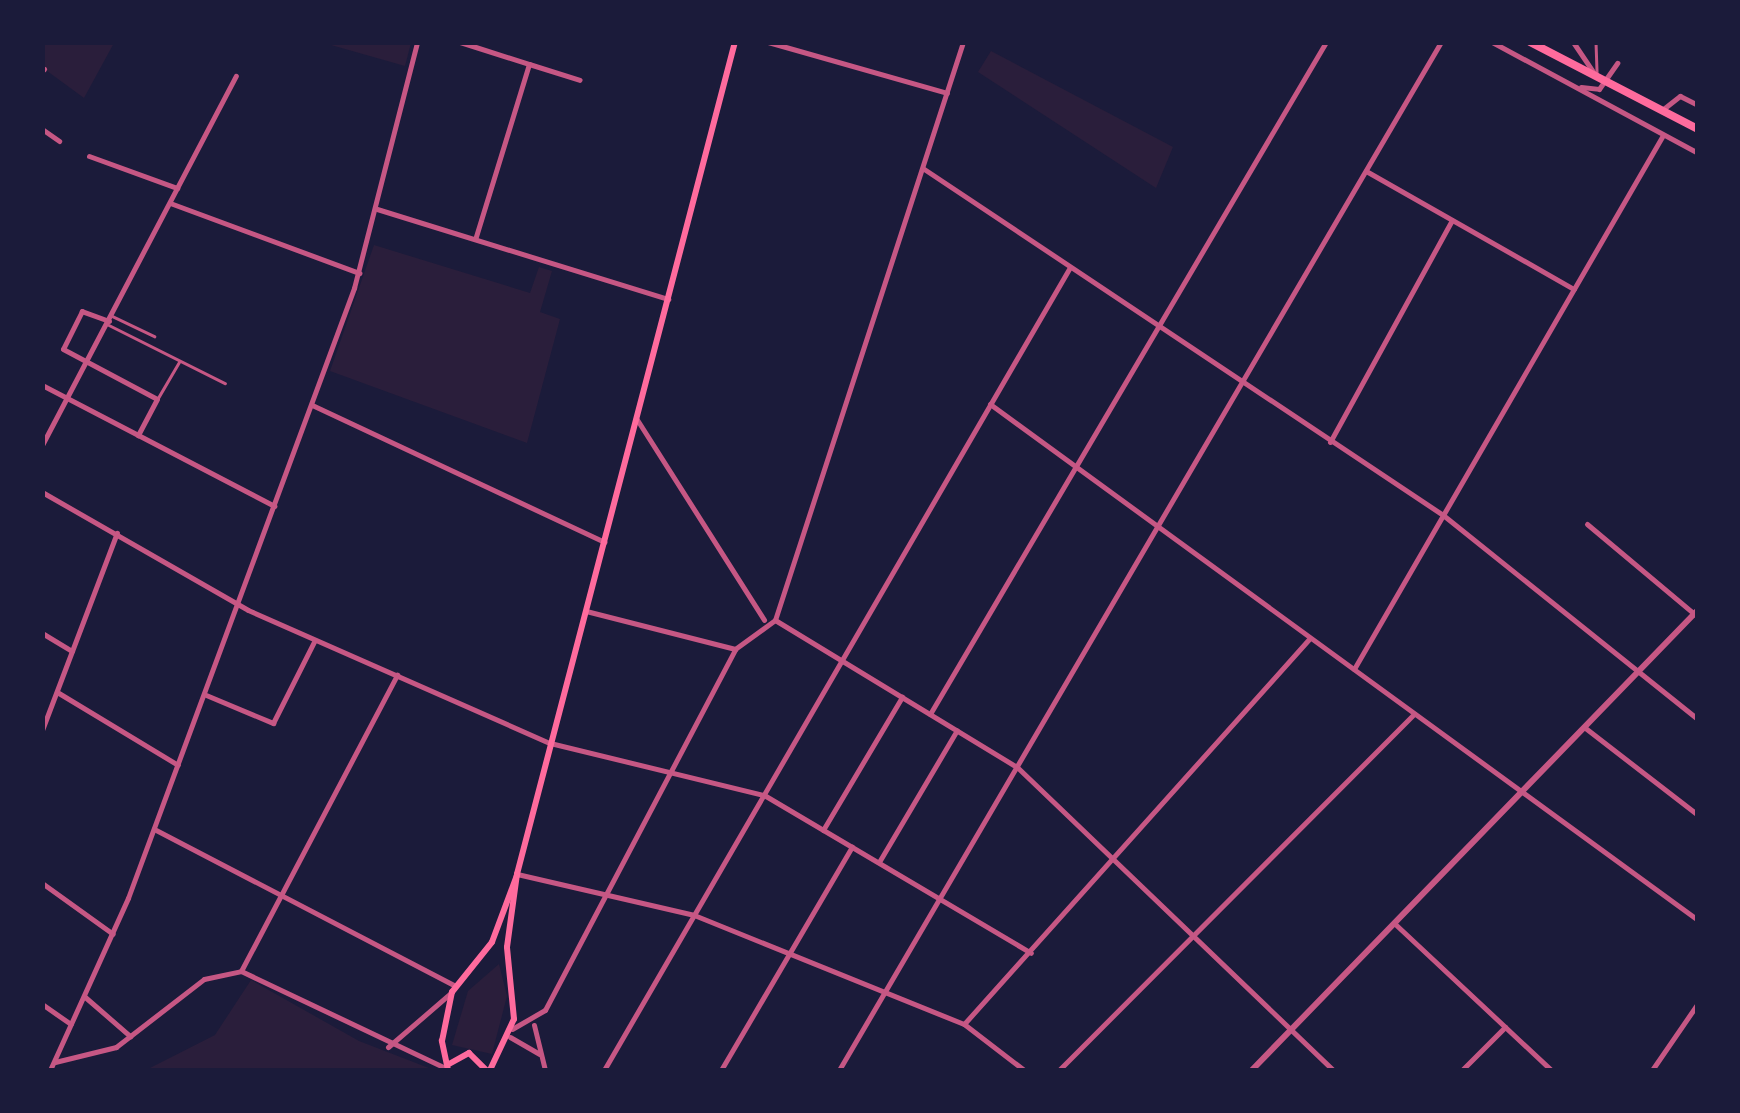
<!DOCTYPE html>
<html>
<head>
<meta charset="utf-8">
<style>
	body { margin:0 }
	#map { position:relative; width:1740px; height:1113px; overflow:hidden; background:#1b1b3a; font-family:Lora,serif }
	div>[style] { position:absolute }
	.green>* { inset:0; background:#2a1e3b }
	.service>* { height:2.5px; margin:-1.25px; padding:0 1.25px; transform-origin:1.25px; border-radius:1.25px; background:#c65784 }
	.minor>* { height:5px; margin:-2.5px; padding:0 2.5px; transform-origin:2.5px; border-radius:2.5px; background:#c65784 }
	.tertiary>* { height:6px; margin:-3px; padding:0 3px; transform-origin:3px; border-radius:3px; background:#c65784 }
	.secondary>* { height:6px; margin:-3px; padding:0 3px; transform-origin:3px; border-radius:3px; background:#ff6b9d }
	.primary>* { height:8px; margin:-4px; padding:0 4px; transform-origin:4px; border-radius:4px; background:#ff6b9d }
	span { translate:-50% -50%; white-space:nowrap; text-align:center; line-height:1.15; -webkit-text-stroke:10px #1b1b3a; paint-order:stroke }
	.frame { position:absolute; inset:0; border:45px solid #1b1b3a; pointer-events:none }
</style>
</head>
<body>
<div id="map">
	<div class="green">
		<div style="clip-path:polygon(42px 43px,114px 43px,84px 98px,43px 68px)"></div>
		<div style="clip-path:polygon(324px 43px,411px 43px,405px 66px)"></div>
		<div style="clip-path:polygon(991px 51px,1173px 147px,1156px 188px,978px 72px)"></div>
		<div style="clip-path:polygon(374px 245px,530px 293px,539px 267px,552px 271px,540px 312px,560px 319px,527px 443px,330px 371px)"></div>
		<div style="clip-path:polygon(499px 964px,507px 996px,492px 1054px,452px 1045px,468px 991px)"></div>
		<div style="clip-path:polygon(251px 980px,359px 1041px,434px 1070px,146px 1070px,215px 1035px)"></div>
	</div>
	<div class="service">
		<div style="left:1596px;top:42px;width:30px;rotate:88deg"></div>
		<div style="left:112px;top:316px;width:47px;rotate:25.5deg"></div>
		<div style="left:107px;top:324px;width:132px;rotate:26.6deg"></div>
		<div style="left:158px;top:398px;width:42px;rotate:-59.7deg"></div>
	</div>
	<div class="minor">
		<div style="left:460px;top:42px;width:72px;rotate:17.7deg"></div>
		<div style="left:529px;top:64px;width:183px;rotate:107.1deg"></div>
		<div style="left:768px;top:42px;width:186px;rotate:15.9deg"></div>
		<div style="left:1492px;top:42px;width:234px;rotate:28.3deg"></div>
		<div style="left:1573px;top:42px;width:36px;rotate:56deg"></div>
		<div style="left:529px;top:64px;width:53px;rotate:17.4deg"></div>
		<div style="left:42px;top:71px;width:3px;rotate:-45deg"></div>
		<div style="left:1581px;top:87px;width:18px;rotate:6deg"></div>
		<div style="left:1599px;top:89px;width:32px;rotate:-55deg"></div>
		<div style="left:1662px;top:110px;width:23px;rotate:-38deg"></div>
		<div style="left:1680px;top:96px;width:20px;rotate:27deg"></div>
		<div style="left:42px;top:129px;width:21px;rotate:35deg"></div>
		<div style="left:89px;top:156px;width:94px;rotate:20deg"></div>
		<div style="left:924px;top:169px;width:624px;rotate:33.69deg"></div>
		<div style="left:1443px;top:515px;width:327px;rotate:38.7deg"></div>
		<div style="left:1366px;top:171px;width:239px;rotate:29.6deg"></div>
		<div style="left:170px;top:203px;width:202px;rotate:20.3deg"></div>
		<div style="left:377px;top:209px;width:305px;rotate:17.2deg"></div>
		<div style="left:109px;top:321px;width:29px;rotate:-160deg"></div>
		<div style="left:82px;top:311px;width:42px;rotate:116.6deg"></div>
		<div style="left:63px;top:349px;width:106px;rotate:28deg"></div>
		<div style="left:157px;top:399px;width:41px;rotate:117.8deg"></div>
		<div style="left:42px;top:385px;width:262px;rotate:27.5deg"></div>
		<div style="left:990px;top:404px;width:876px;rotate:36.09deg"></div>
		<div style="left:312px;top:405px;width:323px;rotate:25.1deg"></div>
		<div style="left:636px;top:418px;width:239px;rotate:57.6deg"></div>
		<div style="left:1330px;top:442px;width:253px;rotate:-61.2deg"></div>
		<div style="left:42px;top:445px;width:417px;rotate:-62.3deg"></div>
		<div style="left:42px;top:492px;width:237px;rotate:29.8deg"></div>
		<div style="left:248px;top:610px;width:330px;rotate:23.8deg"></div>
		<div style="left:550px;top:743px;width:220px;rotate:13.7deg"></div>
		<div style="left:764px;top:795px;width:310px;rotate:30.6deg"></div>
		<div style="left:1587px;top:524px;width:145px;rotate:40deg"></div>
		<div style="left:586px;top:611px;width:154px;rotate:14.3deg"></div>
		<div style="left:775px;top:620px;width:608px;rotate:-71.98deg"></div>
		<div style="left:42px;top:633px;width:35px;rotate:31deg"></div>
		<div style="left:1354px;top:669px;width:617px;rotate:-59.94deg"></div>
		<div style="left:57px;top:692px;width:141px;rotate:31.1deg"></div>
		<div style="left:206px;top:695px;width:73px;rotate:22.7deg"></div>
		<div style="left:273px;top:723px;width:93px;rotate:-63.2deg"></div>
		<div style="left:930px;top:714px;width:780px;rotate:-59.49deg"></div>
		<div style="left:1584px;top:727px;width:144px;rotate:37.7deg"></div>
		<div style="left:42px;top:730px;width:211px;rotate:-69.2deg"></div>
		<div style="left:154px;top:829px;width:340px;rotate:27.5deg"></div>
		<div style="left:823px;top:830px;width:155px;rotate:-59.3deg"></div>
		<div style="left:879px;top:862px;width:153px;rotate:-59.4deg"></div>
		<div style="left:517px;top:874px;width:182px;rotate:13deg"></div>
		<div style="left:694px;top:915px;width:291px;rotate:22deg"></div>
		<div style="left:964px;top:1024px;width:76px;rotate:37.5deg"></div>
		<div style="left:42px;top:883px;width:87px;rotate:35.7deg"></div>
		<div style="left:1394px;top:923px;width:215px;rotate:43.1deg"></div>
		<div style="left:241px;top:971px;width:335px;rotate:-62.2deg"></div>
		<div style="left:85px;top:997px;width:60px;rotate:40.9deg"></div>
		<div style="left:42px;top:1004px;width:35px;rotate:35deg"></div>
		<div style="left:964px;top:1024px;width:518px;rotate:-48.13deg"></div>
		<div style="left:534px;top:1025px;width:46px;rotate:76.3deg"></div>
		<div style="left:512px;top:1029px;width:38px;rotate:-30deg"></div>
		<div style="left:545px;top:1010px;width:408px;rotate:-62.2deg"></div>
		<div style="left:735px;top:649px;width:49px;rotate:-35.9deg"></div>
		<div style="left:775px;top:620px;width:283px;rotate:31.3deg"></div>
		<div style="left:1017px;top:767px;width:438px;rotate:43.8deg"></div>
		<div style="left:510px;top:1037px;width:34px;rotate:30deg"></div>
		<div style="left:388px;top:1047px;width:84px;rotate:-40.7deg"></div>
		<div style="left:55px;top:1062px;width:63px;rotate:-13.8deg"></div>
		<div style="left:116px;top:1047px;width:111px;rotate:-37.7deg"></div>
		<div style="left:204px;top:979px;width:38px;rotate:-12deg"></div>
		<div style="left:241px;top:971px;width:228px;rotate:25.4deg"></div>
		<div style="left:50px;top:1070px;width:189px;rotate:-65.6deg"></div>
		<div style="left:128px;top:898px;width:651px;rotate:-69.67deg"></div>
		<div style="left:354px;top:288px;width:254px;rotate:-75.6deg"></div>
		<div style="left:604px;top:1070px;width:928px;rotate:-59.87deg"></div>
		<div style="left:721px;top:1070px;width:259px;rotate:-59.6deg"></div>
		<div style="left:839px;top:1070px;width:1191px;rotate:-59.65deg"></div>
		<div style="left:1059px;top:1070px;width:503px;rotate:-45.08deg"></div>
		<div style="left:1462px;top:1070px;width:61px;rotate:-45deg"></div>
		<div style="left:1652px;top:1070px;width:81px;rotate:-55.5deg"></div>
	</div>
	<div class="tertiary">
		<div style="left:1252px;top:1070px;width:641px;rotate:-45.89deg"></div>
	</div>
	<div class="secondary">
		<div style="left:449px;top:1064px;width:23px;rotate:-29deg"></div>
		<div style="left:469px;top:1053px;width:24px;rotate:45deg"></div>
		<div style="left:448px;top:1070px;width:30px;rotate:-102deg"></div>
		<div style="left:442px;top:1041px;width:50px;rotate:-78.5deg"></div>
		<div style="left:452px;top:992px;width:64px;rotate:-51.3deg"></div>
		<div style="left:492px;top:942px;width:72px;rotate:-69.5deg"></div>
		<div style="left:490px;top:1070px;width:56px;rotate:-64.8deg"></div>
		<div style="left:514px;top:1019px;width:72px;rotate:-95.6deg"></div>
		<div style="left:507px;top:947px;width:74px;rotate:-82.2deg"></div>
		<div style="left:517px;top:874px;width:860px;rotate:-75.32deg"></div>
	</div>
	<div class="primary">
		<div style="left:1530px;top:42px;width:189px;rotate:27.4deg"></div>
	</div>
	<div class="frame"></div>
</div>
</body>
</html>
